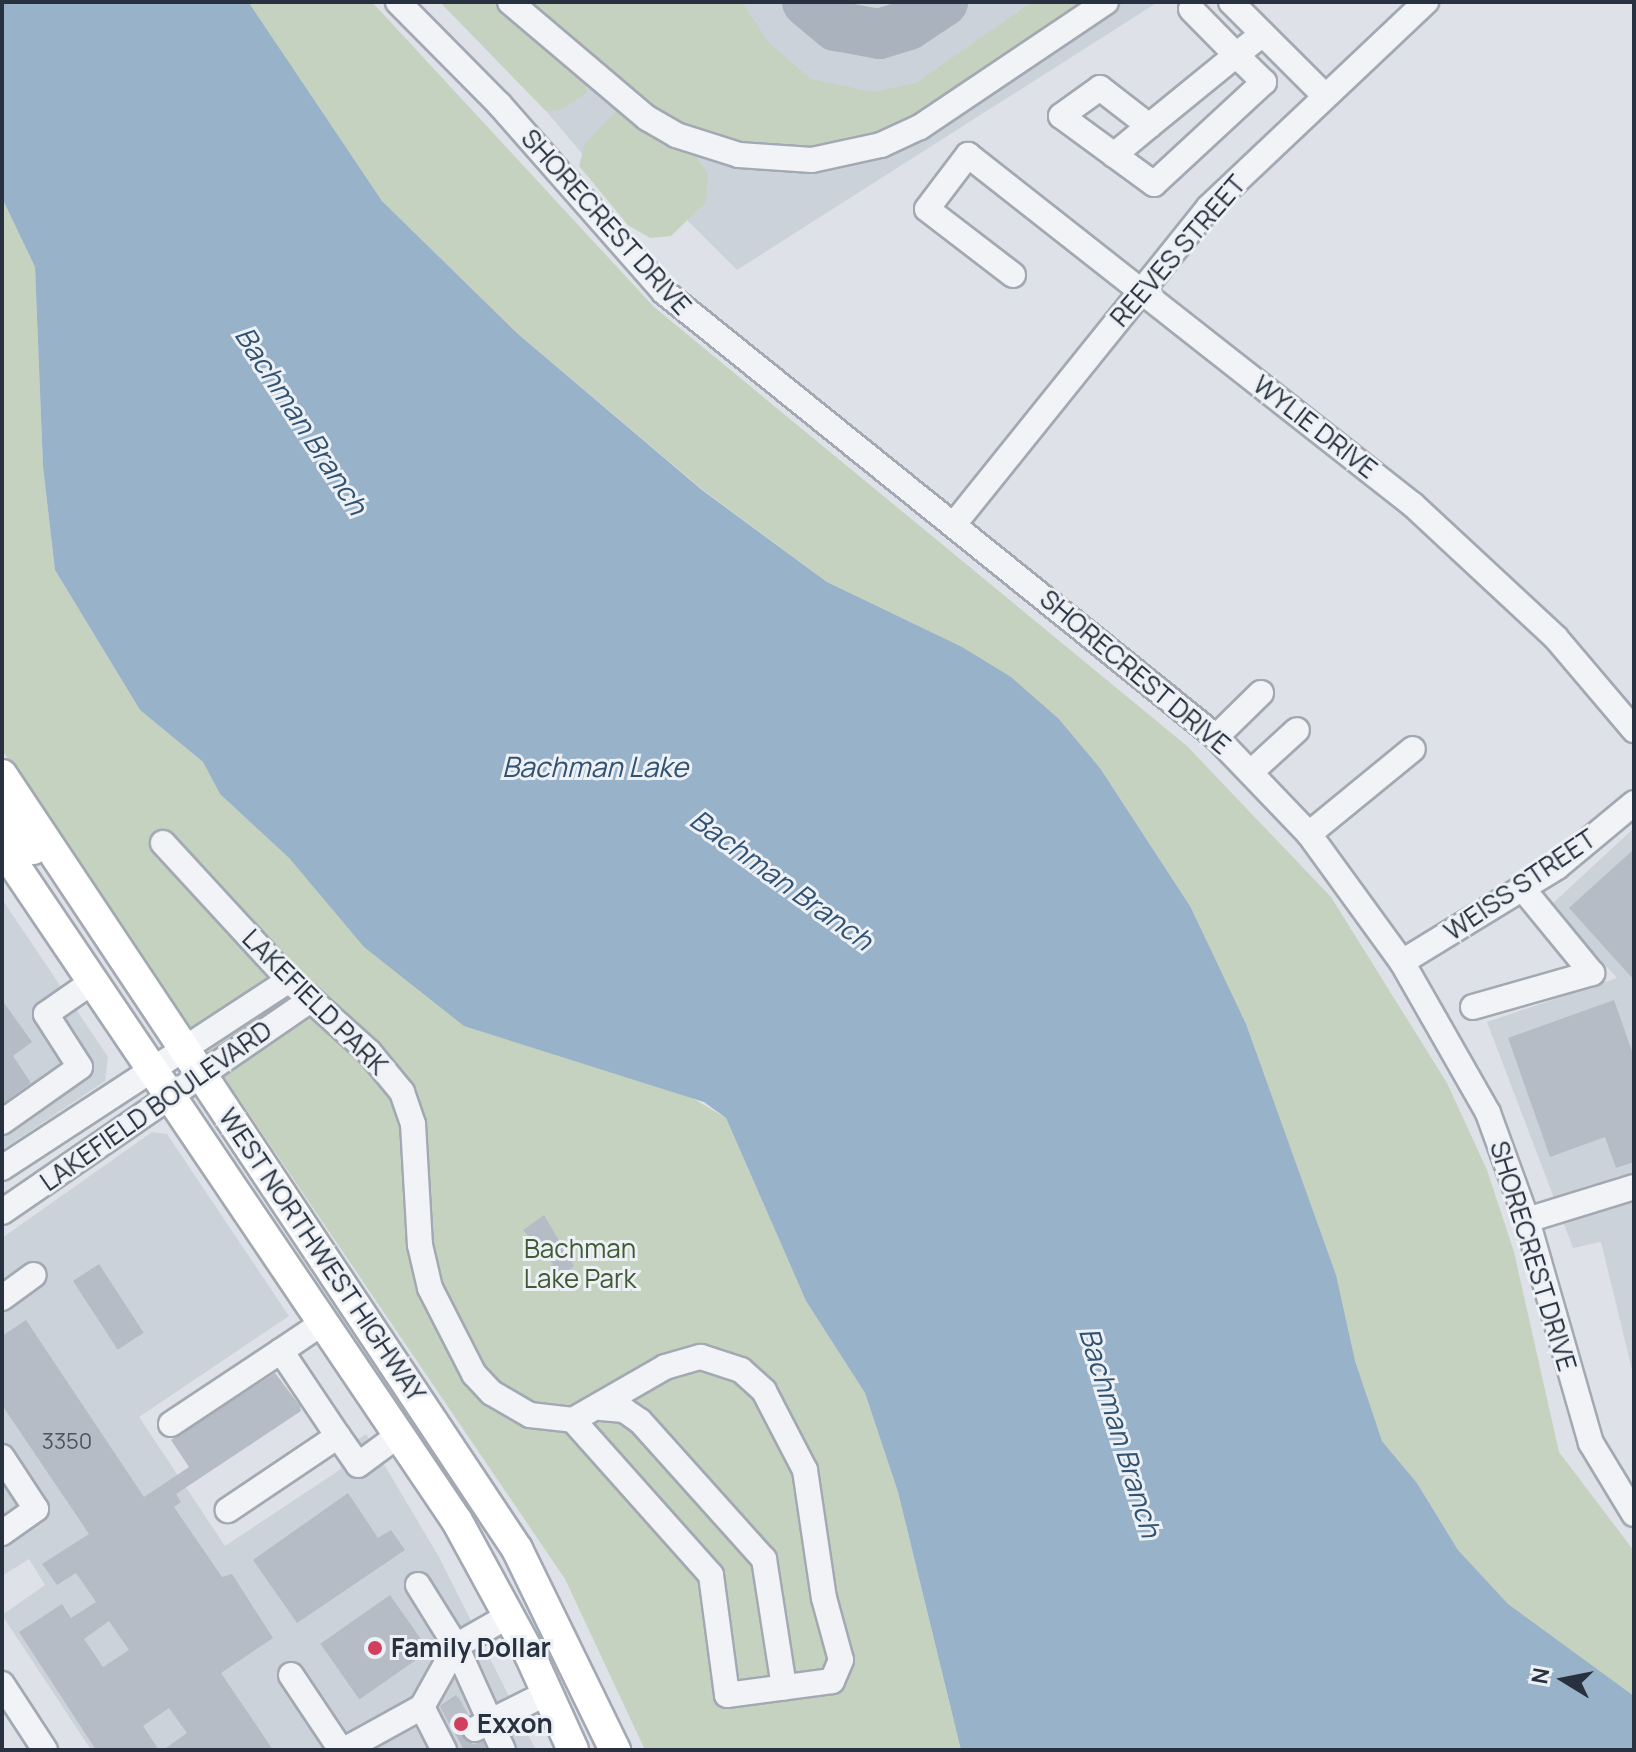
<!DOCTYPE html>
<html>
<head>
<meta charset="utf-8">
<style>
	body { margin:0 }
	#map { position:relative; width:1636px; height:1752px; overflow:hidden; background:#dee2e8; font-family:Manrope,sans-serif }
	div>[style] { position:absolute }
	.built>* { inset:0; background:#ccd2da }
	.green>* { inset:0; background:#c5d2bf }
	.water>* { inset:0; background:#98b3c9 }
	.taxiway>* { height:50px; margin:-25px; padding:0 25px; transform-origin:25px; border-radius:25px; background:#aab2bd }
	.building>* { inset:0; background:#b5bcc5; transform-origin:0 0 }
	.minor-tunnel>* { height:24px; margin-top:-12px; transform-origin:0; background:repeating-linear-gradient(90deg,#b9bfc6 0 24px,transparent 0 36px) }
	.roads { filter:drop-shadow(2px 0 #a3a9b2) drop-shadow(-2px 0 #a3a9b2) drop-shadow(0 2px #a3a9b2) drop-shadow(0 -2px #a3a9b2) }
	.minor>* { height:24px; margin:-12px; padding:0 12px; transform-origin:12px; border-radius:12px; background:#f1f3f6 }
	.major>* { height:30px; margin:-15px; padding:0 15px; transform-origin:15px; border-radius:15px; background:#fff }
	.dots>* { width:22px; height:22px; translate:-50% -50%; box-sizing:border-box; border:4px solid #edf1f5; border-radius:50% }
	span { translate:-50% -50%; white-space:nowrap; text-align:center; line-height:1.15; -webkit-text-stroke:6px #edf1f5; paint-order:stroke }
	.number-label { font-size:22px; color:#4a5460 }
	.number-label span { -webkit-text-stroke-width:0 }
	.street-label { font-size:26px; color:#27313f }
	.park-label { font-size:26px; color:#3e5b34 }
	.poi-label { font-size:26px; color:#27313f; font-weight:700 }
	.left { translate:0 -50%; text-align:left }
	.water-label { font-size:28px; color:#305273; font-style:italic }
	.frame { position:absolute; inset:0; border:4px solid #27313f; pointer-events:none }
	.north { position:absolute; left:1524px; top:1640px; width:80px; height:80px; -webkit-text-stroke:6px #edf1f5; paint-order:stroke; rotate:280deg; font-size:22px; font-weight:700; line-height:32px; text-align:center; color:#27313f }
	.north::after { content:''; display:block; margin:auto; width:28px; height:36px; background:#27313f; clip-path:polygon(50% 0,100% 100%,50% 72%,0 100%) }
</style>
</head>
<body>
<div id="map">
	<div class="built">
		<div style="clip-path:polygon(440px 2px,1158px 2px,737px 270px,669px 202px,628px 208px,546px 111px)"></div>
		<div style="clip-path:polygon(1634px 828px,1634px 1378px,1601px 1242px,1573px 1248px,1487px 1022px,1617px 978px,1551px 905px)"></div>
		<div style="clip-path:polygon(2px 899px,108px 1057px,105px 1081px,2px 1150px)"></div>
		<div style="clip-path:polygon(152px 1132px,167px 1134px,289px 1316px,139px 1417px,225px 1546px,341px 1469px,339px 1452px,366px 1434px,439px 1557px,536px 1750px,91px 1750px,2px 1615px,45px 1585px,29px 1559px,2px 1576px,2px 1238px)"></div>
	</div>
	<div class="green">
		<div style="clip-path:polygon(247px 2px,372px 2px,654px 307px,1187px 746px,1331px 897px,1447px 1083px,1487px 1170px,1514px 1252px,1559px 1452px,1634px 1551px,1634px 1696px,1508px 1605px,1458px 1550px,1417px 1483px,1382px 1441px,1190px 906px,1100px 768px,1059px 719px,961px 647px,827px 582px,703px 490px,518px 334px,382px 201px)"></div>
		<div style="clip-path:polygon(440px 2px,492px 2px,587px 83px,586px 93px,561px 110px,546px 111px)"></div>
		<div style="clip-path:polygon(527px 2px,742px 2px,769px 43px,811px 79px,873px 92px,916px 83px,1032px 2px,1089px 2px,917px 116px,874px 136px,804px 150px,740px 145px,689px 129px,648px 106px)"></div>
		<div style="clip-path:polygon(619px 108px,695px 155px,708px 174px,706px 202px,671px 236px,650px 238px,628px 225px,579px 166px,585px 143px)"></div>
		<div style="clip-path:polygon(2px 198px,35px 267px,43px 467px,55px 570px,140px 710px,203px 762px,220px 794px,290px 859px,726px 1118px,806px 1301px,865px 1393px,898px 1492px,961px 1750px,645px 1750px,565px 1579px,2px 750px)"></div>
	</div>
	<div class="water">
		<div style="clip-path:polygon(2px 2px,249px 3px,382px 201px,518px 334px,702px 490px,827px 582px,962px 647px,1011px 677px,1059px 719px,1100px 768px,1190px 906px,1246px 1024px,1336px 1275px,1355px 1361px,1382px 1441px,1417px 1483px,1458px 1550px,1508px 1604px,1634px 1696px,1634px 1750px,961px 1750px,898px 1492px,865px 1393px,806px 1301px,726px 1118px,704px 1102px,464px 1026px,364px 947px,290px 859px,220px 794px,203px 762px,140px 710px,55px 570px,43px 467px,35px 267px,2px 198px)"></div>
	</div>
	<div class="taxiway">
		<div style="left:807px;top:2px;width:38px;rotate:40deg"></div>
		<div style="left:836px;top:26px;width:44px;rotate:10.5deg"></div>
		<div style="left:879px;top:34px;width:30px;rotate:-17deg"></div>
		<div style="left:908px;top:25px;width:42px;rotate:-33.3deg"></div>
	</div>
	<div class="building">
		<div style="clip-path:polygon(1634px 849px,1634px 980px,1569px 908px)"></div>
		<div style="clip-path:polygon(2px 1000px,32px 1042px,13px 1056px,31px 1083px,2px 1104px)"></div>
		<div style="clip-path:polygon(1614px 1000px,1634px 1057px,1634px 1162px,1616px 1168px,1605px 1137px,1550px 1157px,1508px 1038px)"></div>
		<div style="clip-path:polygon(544px 1215px,574px 1266px,557px 1279px,549px 1267px,553px 1264px,523px 1230px)"></div>
		<div style="left:99px;top:1264px;width:82px;height:31px;rotate:57deg"></div>
		<div style="clip-path:polygon(evenodd,26px 1320px,144px 1497px,189px 1467px,171px 1440px,275px 1373px,300px 1406px,301px 1411px,176px 1494px,181px 1502px,174px 1507px,222px 1577px,232px 1574px,273px 1638px,221px 1673px,273px 1750px,163px 1750px,187px 1733px,169px 1708px,143px 1726px,159px 1750px,96px 1750px,19px 1632px,62px 1604px,71px 1618px,96px 1602px,76px 1573px,57px 1585px,42px 1564px,89px 1534px,2px 1405px,2px 1336px,26px 1320px,109px 1621px,129px 1650px,103px 1667px,84px 1639px,109px 1621px)"></div>
		<div style="clip-path:polygon(348px 1493px,378px 1538px,391px 1530px,405px 1550px,297px 1623px,253px 1560px)"></div>
		<div style="left:390px;top:1595px;width:68px;height:85px;rotate:55deg"></div>
		<div style="clip-path:polygon(456px 1695px,468px 1716px,460px 1727px,462px 1736px,473px 1744px,483px 1742px,487px 1750px,464px 1750px,440px 1706px)"></div>
	</div>
	<div class="minor-tunnel">
		<div style="left:446px;top:1718px;width:21px;rotate:-29deg"></div>
	</div>
	<div class="roads">
		<div class="minor">
			<div style="left:398px;top:2px;width:144px;rotate:45.3deg"></div>
			<div style="left:499px;top:104px;width:250px;rotate:48.7deg"></div>
			<div style="left:664px;top:292px;width:709px;rotate:38.87deg"></div>
			<div style="left:1216px;top:737px;width:134px;rotate:46.2deg"></div>
			<div style="left:1309px;top:834px;width:158px;rotate:54deg"></div>
			<div style="left:1402px;top:962px;width:174px;rotate:60.3deg"></div>
			<div style="left:1488px;top:1113px;width:114px;rotate:70deg"></div>
			<div style="left:1527px;top:1220px;width:232px;rotate:74deg"></div>
			<div style="left:1591px;top:1443px;width:83px;rotate:58.8deg"></div>
			<div style="left:510px;top:2px;width:180px;rotate:40.3deg"></div>
			<div style="left:647px;top:118px;width:34px;rotate:30deg"></div>
			<div style="left:676px;top:135px;width:66px;rotate:17.6deg"></div>
			<div style="left:739px;top:155px;width:73px;rotate:3.9deg"></div>
			<div style="left:812px;top:160px;width:71px;rotate:-12.3deg"></div>
			<div style="left:881px;top:145px;width:43px;rotate:-24.8deg"></div>
			<div style="left:920px;top:127px;width:224px;rotate:-33.9deg"></div>
			<div style="left:1231px;top:2px;width:133px;rotate:45deg"></div>
			<div style="left:1191px;top:9px;width:64px;rotate:45.6deg"></div>
			<div style="left:1236px;top:55px;width:39px;rotate:44deg"></div>
			<div style="left:1264px;top:82px;width:150px;rotate:137.2deg"></div>
			<div style="left:1154px;top:184px;width:115px;rotate:-143.8deg"></div>
			<div style="left:1061px;top:116px;width:48px;rotate:-35.7deg"></div>
			<div style="left:1100px;top:88px;width:62px;rotate:37.8deg"></div>
			<div style="left:1149px;top:126px;width:112px;rotate:-39.2deg"></div>
			<div style="left:1236px;top:55px;width:34px;rotate:-38deg"></div>
			<div style="left:1114px;top:155px;width:45px;rotate:-39.6deg"></div>
			<div style="left:1013px;top:275px;width:108px;rotate:-142.5deg"></div>
			<div style="left:927px;top:209px;width:68px;rotate:-52.8deg"></div>
			<div style="left:968px;top:155px;width:566px;rotate:38.19deg"></div>
			<div style="left:1413px;top:505px;width:195px;rotate:42.9deg"></div>
			<div style="left:1556px;top:638px;width:121px;rotate:49.7deg"></div>
			<div style="left:955px;top:523px;width:405px;rotate:-51.2deg"></div>
			<div style="left:1209px;top:207px;width:299px;rotate:-43.4deg"></div>
			<div style="left:1216px;top:737px;width:63px;rotate:-44.4deg"></div>
			<div style="left:1251px;top:772px;width:62px;rotate:-42.4deg"></div>
			<div style="left:1309px;top:834px;width:134px;rotate:-39.3deg"></div>
			<div style="left:163px;top:843px;width:186px;rotate:47.4deg"></div>
			<div style="left:289px;top:980px;width:108px;rotate:42deg"></div>
			<div style="left:369px;top:1052px;width:52px;rotate:50.5deg"></div>
			<div style="left:402px;top:1092px;width:34px;rotate:71deg"></div>
			<div style="left:413px;top:1124px;width:121px;rotate:86.7deg"></div>
			<div style="left:420px;top:1245px;width:44px;rotate:76.9deg"></div>
			<div style="left:430px;top:1288px;width:97px;rotate:62.9deg"></div>
			<div style="left:474px;top:1374px;width:26px;rotate:47deg"></div>
			<div style="left:492px;top:1393px;width:44px;rotate:30.1deg"></div>
			<div style="left:530px;top:1415px;width:43px;rotate:6.6deg"></div>
			<div style="left:573px;top:1420px;width:106px;rotate:-29.9deg"></div>
			<div style="left:665px;top:1367px;width:37px;rotate:-16deg"></div>
			<div style="left:701px;top:1357px;width:42px;rotate:18deg"></div>
			<div style="left:741px;top:1370px;width:31px;rotate:42deg"></div>
			<div style="left:764px;top:1391px;width:89px;rotate:62.6deg"></div>
			<div style="left:805px;top:1470px;width:129px;rotate:81.6deg"></div>
			<div style="left:824px;top:1598px;width:64px;rotate:74.7deg"></div>
			<div style="left:841px;top:1660px;width:23px;rotate:113deg"></div>
			<div style="left:832px;top:1681px;width:106px;rotate:172.4deg"></div>
			<div style="left:727px;top:1695px;width:121px;rotate:-97.6deg"></div>
			<div style="left:711px;top:1575px;width:208px;rotate:-131.7deg"></div>
			<div style="left:1402px;top:962px;width:182px;rotate:-31.5deg"></div>
			<div style="left:1557px;top:867px;width:100px;rotate:-39.7deg"></div>
			<div style="left:1473px;top:1007px;width:124px;rotate:-15.9deg"></div>
			<div style="left:1592px;top:973px;width:109px;rotate:-129.4deg"></div>
			<div style="left:2px;top:1122px;width:95px;rotate:-35.2deg"></div>
			<div style="left:80px;top:1067px;width:63px;rotate:-122.7deg"></div>
			<div style="left:46px;top:1014px;width:56px;rotate:-34.8deg"></div>
			<div style="left:2px;top:1168px;width:343px;rotate:-33.2deg"></div>
			<div style="left:2px;top:1212px;width:375px;rotate:-34.5deg"></div>
			<div style="left:1527px;top:1220px;width:112px;rotate:-17.1deg"></div>
			<div style="left:2px;top:1298px;width:39px;rotate:-36deg"></div>
			<div style="left:281px;top:1351px;width:52px;rotate:-34deg"></div>
			<div style="left:601px;top:1408px;width:23px;rotate:5deg"></div>
			<div style="left:624px;top:1410px;width:19px;rotate:35deg"></div>
			<div style="left:640px;top:1421px;width:186px;rotate:48.1deg"></div>
			<div style="left:764px;top:1559px;width:130px;rotate:81.1deg"></div>
			<div style="left:171px;top:1424px;width:132px;rotate:-33.6deg"></div>
			<div style="left:281px;top:1351px;width:102px;rotate:56.2deg"></div>
			<div style="left:338px;top:1436px;width:133px;rotate:146.1deg"></div>
			<div style="left:338px;top:1436px;width:35px;rotate:55deg"></div>
			<div style="left:358px;top:1465px;width:52px;rotate:-36.4deg"></div>
			<div style="left:2px;top:1457px;width:62px;rotate:56.8deg"></div>
			<div style="left:36px;top:1509px;width:42px;rotate:144.8deg"></div>
			<div style="left:418px;top:1585px;width:72px;rotate:58.1deg"></div>
			<div style="left:456px;top:1646px;width:114px;rotate:65.7deg"></div>
			<div style="left:291px;top:1675px;width:90px;rotate:56.3deg"></div>
			<div style="left:2px;top:1684px;width:79px;rotate:56.9deg"></div>
			<div style="left:475px;top:1729px;width:80px;rotate:-26.6deg"></div>
			<div style="left:344px;top:1750px;width:89px;rotate:-28.9deg"></div>
			<div style="left:444px;top:1750px;width:48px;rotate:-117.1deg"></div>
			<div style="left:422px;top:1707px;width:70px;rotate:-60.9deg"></div>
			<div style="left:456px;top:1646px;width:62px;rotate:-29.9deg"></div>
		</div>
		<div class="major">
			<div style="left:2px;top:775px;width:930px;rotate:56.36deg"></div>
			<div style="left:517px;top:1549px;width:224px;rotate:64deg"></div>
			<div style="left:2px;top:815px;width:46px;rotate:47.6deg"></div>
			<div style="left:2px;top:847px;width:813px;rotate:55.98deg"></div>
			<div style="left:457px;top:1521px;width:153px;rotate:61.4deg"></div>
			<div style="left:530px;top:1655px;width:104px;rotate:65.6deg"></div>
		</div>
	</div>
	<div class="dots">
		<div style="left:375px;top:1648px;background:#d03f5e"></div>
		<div style="left:461px;top:1724px;background:#d03f5e"></div>
	</div>
	<div class="number-label">
		<span style="left:67px;top:1442px">3350</span>
	</div>
	<div class="street-label">
		<span style="left:606px;top:222px;rotate:48deg">SHORECREST DRIVE</span>
		<span style="left:1178px;top:251px;rotate:-49deg">REEVES STREET</span>
		<span style="left:1315px;top:427px;rotate:38deg">WYLIE DRIVE</span>
		<span style="left:1135px;top:672px;rotate:40deg">SHORECREST DRIVE</span>
		<span style="left:1520px;top:885px;rotate:-34deg">WEISS STREET</span>
		<span style="left:315px;top:1002px;rotate:45deg">LAKEFIELD PARK</span>
		<span style="left:156px;top:1106px;rotate:-35deg">LAKEFIELD BOULEVARD</span>
		<span style="left:322px;top:1255px;rotate:56deg">WEST NORTHWEST HIGHWAY</span>
		<span style="left:1533px;top:1256px;rotate:73deg">SHORECREST DRIVE</span>
	</div>
	<div class="park-label">
		<span style="left:580px;top:1264px">Bachman<br>Lake Park</span>
	</div>
	<div class="poi-label">
		<span class="left" style="left:391px;top:1648px">Family Dollar</span>
		<span class="left" style="left:477px;top:1724px">Exxon</span>
	</div>
	<div class="water-label">
		<span style="left:302px;top:420px;rotate:57deg">Bachman Branch</span>
		<span style="left:595px;top:766px">Bachman Lake</span>
		<span style="left:782px;top:879px;rotate:36deg">Bachman Branch</span>
		<span style="left:1121px;top:1432px;rotate:73deg">Bachman Branch</span>
	</div>
	<div class="frame"></div>
	<div class="north">N</div>
</div>
</body>
</html>
